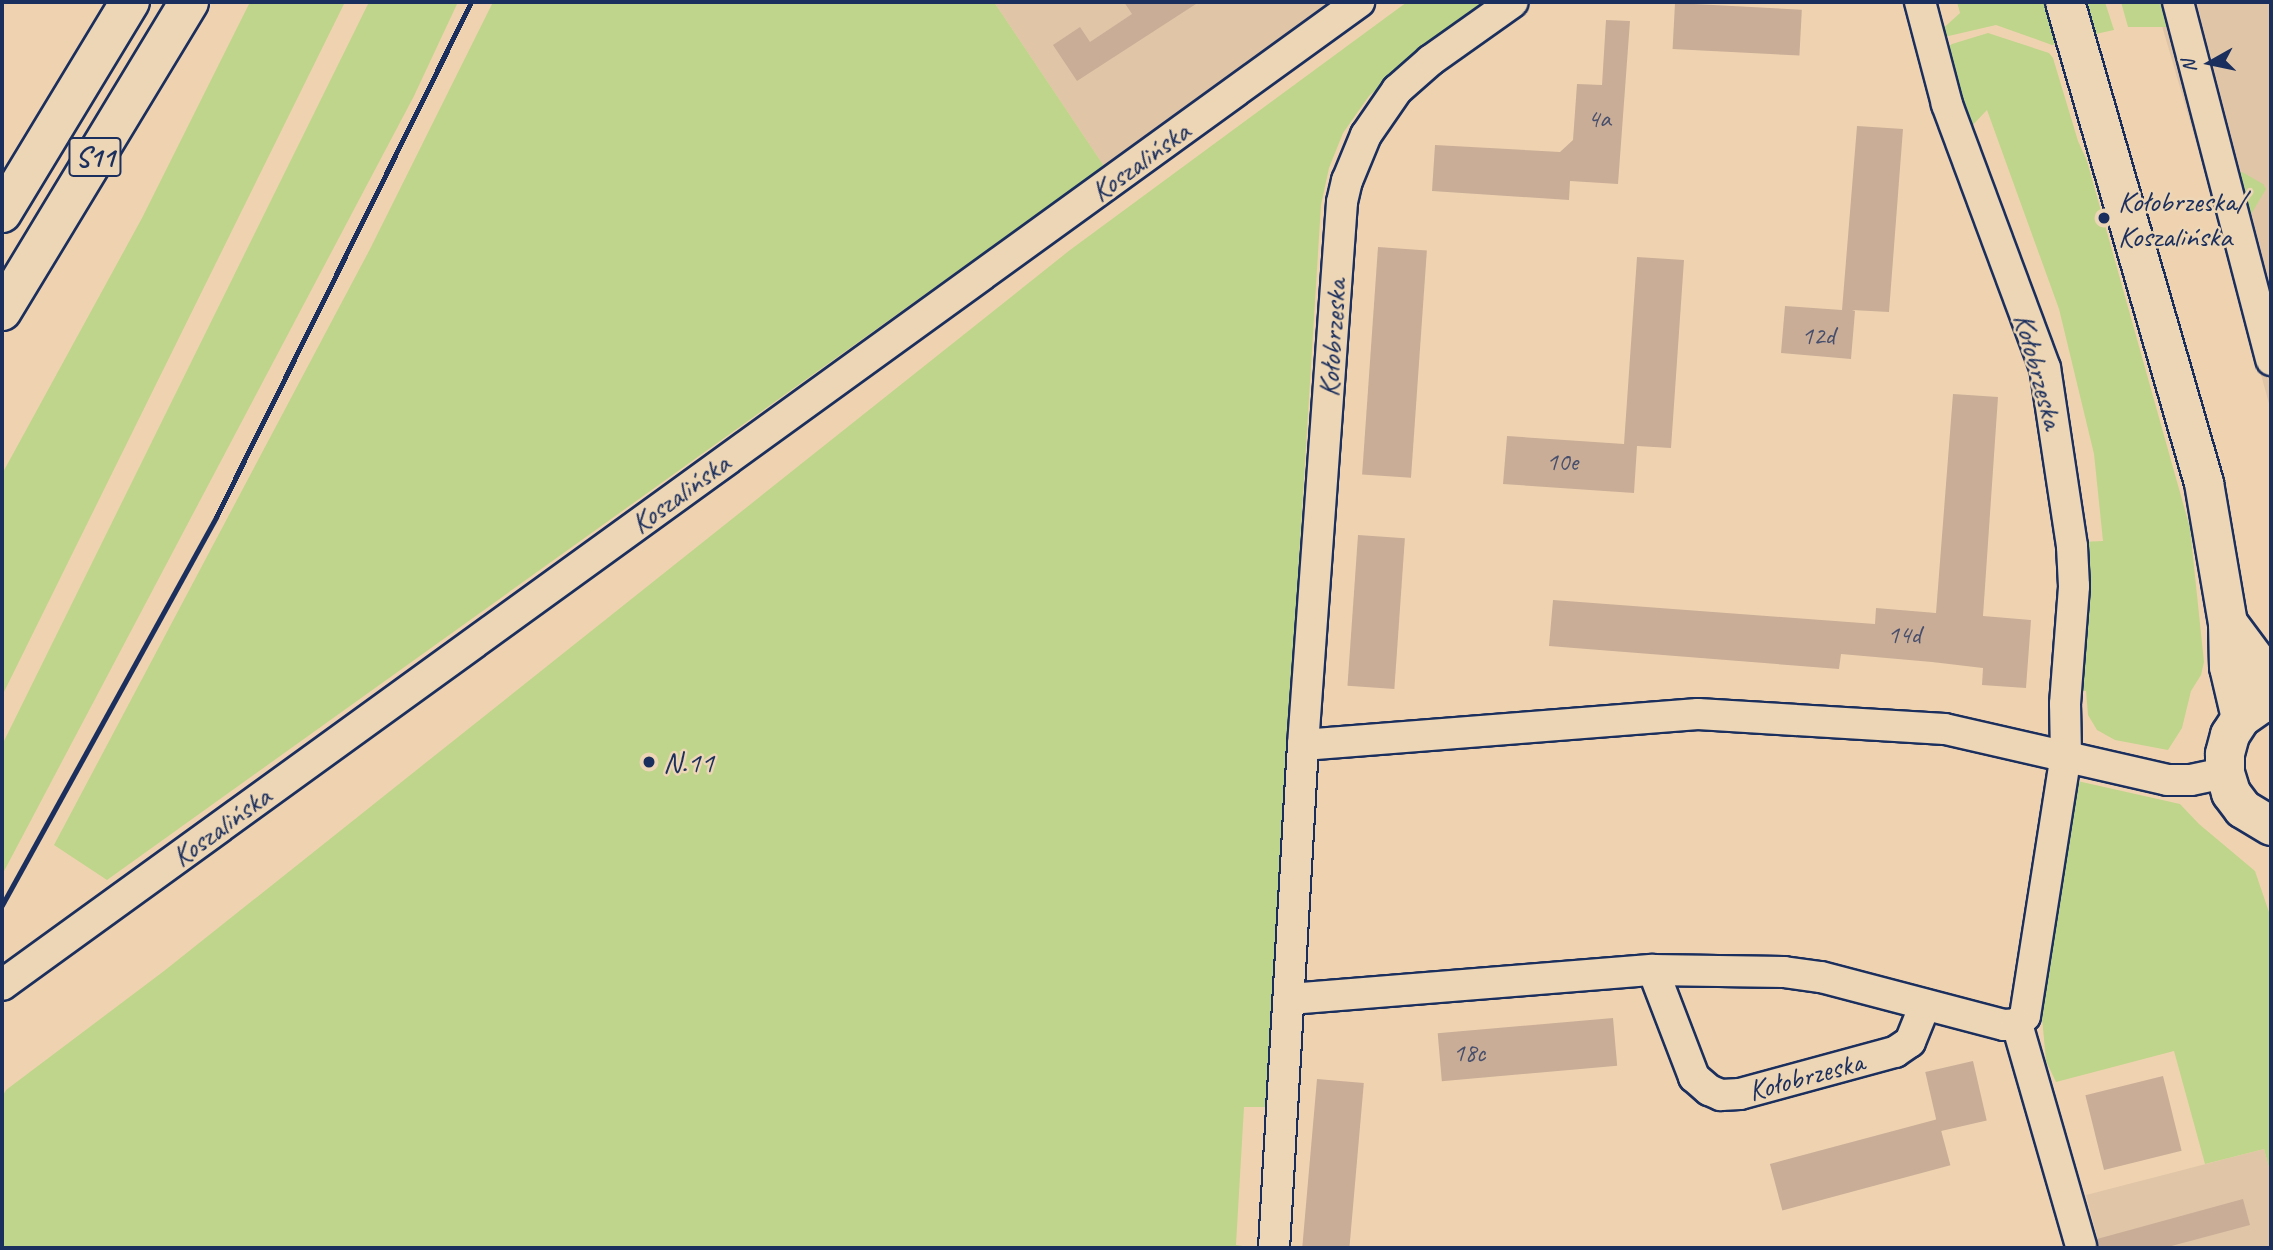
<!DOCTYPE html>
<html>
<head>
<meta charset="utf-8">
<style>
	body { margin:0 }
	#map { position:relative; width:2273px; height:1250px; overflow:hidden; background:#efd3b0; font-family:Caveat,sans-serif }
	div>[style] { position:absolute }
	.built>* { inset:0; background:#e0c5a7 }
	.green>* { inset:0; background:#bfd58b }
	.building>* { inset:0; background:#c9ad97; transform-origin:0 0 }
	.roads { filter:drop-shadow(2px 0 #1b2f5e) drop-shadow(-2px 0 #1b2f5e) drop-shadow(0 2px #1b2f5e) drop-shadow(0 -2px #1b2f5e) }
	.minor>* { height:30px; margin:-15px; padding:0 15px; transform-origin:15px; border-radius:15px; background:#edd6b5 }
	.major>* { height:38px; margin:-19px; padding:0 19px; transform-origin:19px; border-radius:19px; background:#edd6b5 }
	.highway>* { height:38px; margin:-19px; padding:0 19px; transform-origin:19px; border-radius:19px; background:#edd6b5 }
	.rail>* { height:5px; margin:-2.5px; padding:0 2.5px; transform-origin:2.5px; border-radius:2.5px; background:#1b2f5e }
	.dots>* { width:19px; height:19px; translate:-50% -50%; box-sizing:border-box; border:4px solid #edd6b5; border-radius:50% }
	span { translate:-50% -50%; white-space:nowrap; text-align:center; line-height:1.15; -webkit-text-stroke:5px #edd6b5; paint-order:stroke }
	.number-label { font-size:26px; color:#464e6c }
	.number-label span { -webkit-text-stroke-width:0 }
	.shield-label span { padding:2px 5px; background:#edd6b5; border:2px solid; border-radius:5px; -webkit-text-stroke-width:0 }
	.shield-label { font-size:28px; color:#1b2f5e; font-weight:700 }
	.street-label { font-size:30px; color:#1b2f5e }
	.poi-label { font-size:30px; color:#1b2f5e }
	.left { translate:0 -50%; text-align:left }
	.frame { position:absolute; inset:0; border:4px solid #1b2f5e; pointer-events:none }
	.north { position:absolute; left:2175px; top:28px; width:70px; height:70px; -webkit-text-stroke:5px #edd6b5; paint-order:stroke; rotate:261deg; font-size:19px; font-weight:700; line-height:28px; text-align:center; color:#1b2f5e }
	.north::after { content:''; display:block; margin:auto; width:24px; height:32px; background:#1b2f5e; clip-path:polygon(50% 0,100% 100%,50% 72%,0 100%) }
</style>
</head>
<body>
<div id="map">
	<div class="built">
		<div style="clip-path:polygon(994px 2px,1333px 2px,1104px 166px)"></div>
		<div style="clip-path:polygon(2155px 2px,2271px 2px,2271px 411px,2217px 214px)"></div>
		<div style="clip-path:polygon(2264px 1149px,2271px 1175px,2271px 1248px,2100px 1248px,2086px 1195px)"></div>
	</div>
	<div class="green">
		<div style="clip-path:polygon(250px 2px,345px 2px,2px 696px,2px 474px,142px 218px)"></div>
		<div style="clip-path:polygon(369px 2px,458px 2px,414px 96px,2px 875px,2px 745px)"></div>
		<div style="clip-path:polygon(493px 2px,994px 2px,1104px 166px,107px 880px,54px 845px,370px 249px)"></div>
		<div style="clip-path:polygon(1407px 2px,1489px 2px,1416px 54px,1369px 96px,1343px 133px,1329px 168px,1321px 205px,1265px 1107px,1244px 1107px,1236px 1245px,1256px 1248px,2px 1248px,2px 1097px,6px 1090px,164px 971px,1070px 250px)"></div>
		<div style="clip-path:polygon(1957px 2px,2044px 2px,2057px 44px,2052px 45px,1996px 25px,1940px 38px,1938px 33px,1960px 13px)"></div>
		<div style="clip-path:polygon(2081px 2px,2105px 2px,2114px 30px,2091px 35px)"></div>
		<div style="clip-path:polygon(2121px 2px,2160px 2px,2168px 27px,2128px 27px)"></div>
		<div style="clip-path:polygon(1988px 33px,2049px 53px,2053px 58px,2078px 141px,2087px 161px,2190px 528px,2204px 662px,2201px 675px,2191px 691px,2182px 728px,2168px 750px,2115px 740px,2097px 730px,2088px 715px,2086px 691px,2076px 690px,2081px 542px,2103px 541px,2094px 454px,2059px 309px,1987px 110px,1967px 131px,1943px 51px,1952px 44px)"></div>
		<div style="clip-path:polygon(2242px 172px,2263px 184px,2266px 189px,2250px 216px,2246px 214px,2237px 173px)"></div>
		<div style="clip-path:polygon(2073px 780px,2180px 804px,2199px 824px,2255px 871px,2271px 918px,2271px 1175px,2264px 1149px,2205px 1164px,2174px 1051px,2056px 1082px,2046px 1061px,2042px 1018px,2072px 806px)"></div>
	</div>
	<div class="building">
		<div style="clip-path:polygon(1124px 2px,1199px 2px,1077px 81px,1053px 45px,1080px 27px,1090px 42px,1132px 14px)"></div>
		<div style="left:1675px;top:3px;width:127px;height:46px;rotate:3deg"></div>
		<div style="clip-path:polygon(1606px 20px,1630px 21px,1618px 184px,1570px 181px,1569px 200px,1432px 191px,1435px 145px,1560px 152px,1573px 140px,1577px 84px,1602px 85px)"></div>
		<div style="clip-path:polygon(1857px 126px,1903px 129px,1889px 312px,1852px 310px,1855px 311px,1851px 359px,1781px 353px,1785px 306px,1842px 310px)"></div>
		<div style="left:1378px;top:247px;width:49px;height:228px;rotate:4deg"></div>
		<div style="clip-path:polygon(1637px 257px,1684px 260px,1671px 448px,1637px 446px,1634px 493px,1503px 484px,1507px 436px,1624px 444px)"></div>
		<div style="clip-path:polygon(1953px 394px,1998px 397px,1983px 616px,2031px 620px,2026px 688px,1982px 685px,1983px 668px,1932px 662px,1841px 654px,1839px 669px,1549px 646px,1553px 600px,1875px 624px,1876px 608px,1936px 613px)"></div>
		<div style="left:1358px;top:535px;width:47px;height:151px;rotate:4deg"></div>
		<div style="left:1613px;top:1018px;width:48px;height:176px;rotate:85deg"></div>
		<div style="left:1973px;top:1061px;width:61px;height:49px;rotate:77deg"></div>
		<div style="left:2163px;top:1076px;width:77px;height:80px;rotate:76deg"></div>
		<div style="left:1317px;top:1079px;width:47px;height:169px;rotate:5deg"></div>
		<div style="left:1938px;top:1119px;width:48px;height:174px;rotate:75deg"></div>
		<div style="clip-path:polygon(2243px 1199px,2250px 1225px,2164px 1248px,2098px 1248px,2097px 1239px)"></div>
	</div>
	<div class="roads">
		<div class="minor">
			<div style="left:2178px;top:2px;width:370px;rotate:75.4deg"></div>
			<div style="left:1303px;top:745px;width:396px;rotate:-4.5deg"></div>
			<div style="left:1698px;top:714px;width:247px;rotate:3.5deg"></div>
			<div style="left:1945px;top:729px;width:228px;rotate:12.9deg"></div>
			<div style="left:2167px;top:780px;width:24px"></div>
			<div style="left:2191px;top:780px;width:35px;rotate:-12deg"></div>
			<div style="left:1653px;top:970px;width:115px;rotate:69deg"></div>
			<div style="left:1694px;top:1077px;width:20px;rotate:41deg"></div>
			<div style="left:1709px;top:1090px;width:13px;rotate:23deg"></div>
			<div style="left:1721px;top:1095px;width:19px;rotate:-3deg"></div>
			<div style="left:1740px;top:1094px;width:161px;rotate:-15.2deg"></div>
			<div style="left:1895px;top:1052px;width:18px;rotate:-34deg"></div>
			<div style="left:1910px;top:1042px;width:40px;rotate:-68deg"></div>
			<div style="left:2px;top:985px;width:1676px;rotate:-35.92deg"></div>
			<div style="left:1290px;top:999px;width:364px;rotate:-4.6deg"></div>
			<div style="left:1653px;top:970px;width:131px;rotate:0.9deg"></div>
			<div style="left:1784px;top:972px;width:37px;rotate:8deg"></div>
			<div style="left:1821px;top:977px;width:189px;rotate:14.7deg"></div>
			<div style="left:2004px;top:1025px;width:13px;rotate:-4deg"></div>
			<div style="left:2017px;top:1024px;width:11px;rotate:-45deg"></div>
			<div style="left:2025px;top:1016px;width:264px;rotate:-81.1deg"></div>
			<div style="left:2066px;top:755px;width:51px;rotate:-91.1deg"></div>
			<div style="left:2065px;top:704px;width:118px;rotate:-85.6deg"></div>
			<div style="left:2074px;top:586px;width:40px;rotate:-92.9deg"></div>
			<div style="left:2072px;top:546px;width:180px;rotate:-98.6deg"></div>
			<div style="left:2045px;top:368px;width:282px;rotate:-110.4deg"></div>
			<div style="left:1947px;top:104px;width:106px;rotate:-104.8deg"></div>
			<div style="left:2017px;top:1024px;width:231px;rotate:73.9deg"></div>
			<div style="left:1274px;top:1248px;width:504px;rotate:-86.7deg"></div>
			<div style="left:1303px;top:745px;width:544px;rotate:-85.89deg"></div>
			<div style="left:1342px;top:202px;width:22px;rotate:-77deg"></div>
			<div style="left:1347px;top:181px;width:50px;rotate:-67.6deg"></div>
			<div style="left:1366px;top:135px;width:55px;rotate:-55.4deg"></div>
			<div style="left:1397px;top:90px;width:45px;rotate:-41.4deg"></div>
			<div style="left:1431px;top:60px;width:100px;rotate:-35.3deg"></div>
		</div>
		<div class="major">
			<div style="left:2065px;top:2px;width:501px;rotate:73.88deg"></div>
			<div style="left:2204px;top:483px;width:142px;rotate:80.3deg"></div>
			<div style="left:2228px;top:623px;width:44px;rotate:88.7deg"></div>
			<div style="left:2229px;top:667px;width:52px;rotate:76.8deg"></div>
			<div style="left:2228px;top:623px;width:72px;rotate:53.4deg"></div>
			<div style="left:2271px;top:701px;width:10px;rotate:163deg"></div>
			<div style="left:2261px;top:704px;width:24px;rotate:145deg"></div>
			<div style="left:2241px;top:718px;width:20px;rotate:123deg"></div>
			<div style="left:2230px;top:735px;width:20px;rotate:105deg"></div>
			<div style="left:2225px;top:754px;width:19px;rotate:90deg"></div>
			<div style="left:2225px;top:773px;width:21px;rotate:73deg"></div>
			<div style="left:2231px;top:793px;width:20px;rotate:53deg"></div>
			<div style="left:2243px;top:809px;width:33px;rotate:31deg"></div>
		</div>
		<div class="highway">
			<div style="left:2px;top:213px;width:247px;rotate:-58.8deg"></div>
			<div style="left:2px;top:311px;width:361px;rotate:-58.8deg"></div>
		</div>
	</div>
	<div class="rail">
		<div style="left:2px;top:905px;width:443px;rotate:-61.1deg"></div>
		<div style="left:216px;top:517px;width:575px;rotate:-63.66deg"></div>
	</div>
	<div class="dots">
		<div style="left:2104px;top:218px;background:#1b2f5e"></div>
		<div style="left:649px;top:762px;background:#1b2f5e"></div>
	</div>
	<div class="number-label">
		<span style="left:1599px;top:119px">4a</span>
		<span style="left:1818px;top:336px">12d</span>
		<span style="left:1562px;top:462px">10e</span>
		<span style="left:1904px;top:635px">14d</span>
		<span style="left:1469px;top:1053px">18c</span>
	</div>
	<div class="shield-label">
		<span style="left:95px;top:157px">S11</span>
	</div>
	<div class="street-label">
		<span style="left:1140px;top:161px;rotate:-36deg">Koszalińska</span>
		<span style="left:1332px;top:338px;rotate:-86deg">Kołobrzeska</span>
		<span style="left:2039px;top:371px;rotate:75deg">Kołobrzeska</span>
		<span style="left:680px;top:493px;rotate:-36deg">Koszalińska</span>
		<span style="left:221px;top:826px;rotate:-36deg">Koszalińska</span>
		<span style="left:1806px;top:1076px;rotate:-15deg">Kołobrzeska</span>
	</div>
	<div class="poi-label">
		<span class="left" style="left:2118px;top:218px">Kołobrzeska/<br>Koszalińska</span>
		<span class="left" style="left:663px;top:762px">N.11</span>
	</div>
	<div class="frame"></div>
	<div class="north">N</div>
</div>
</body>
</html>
